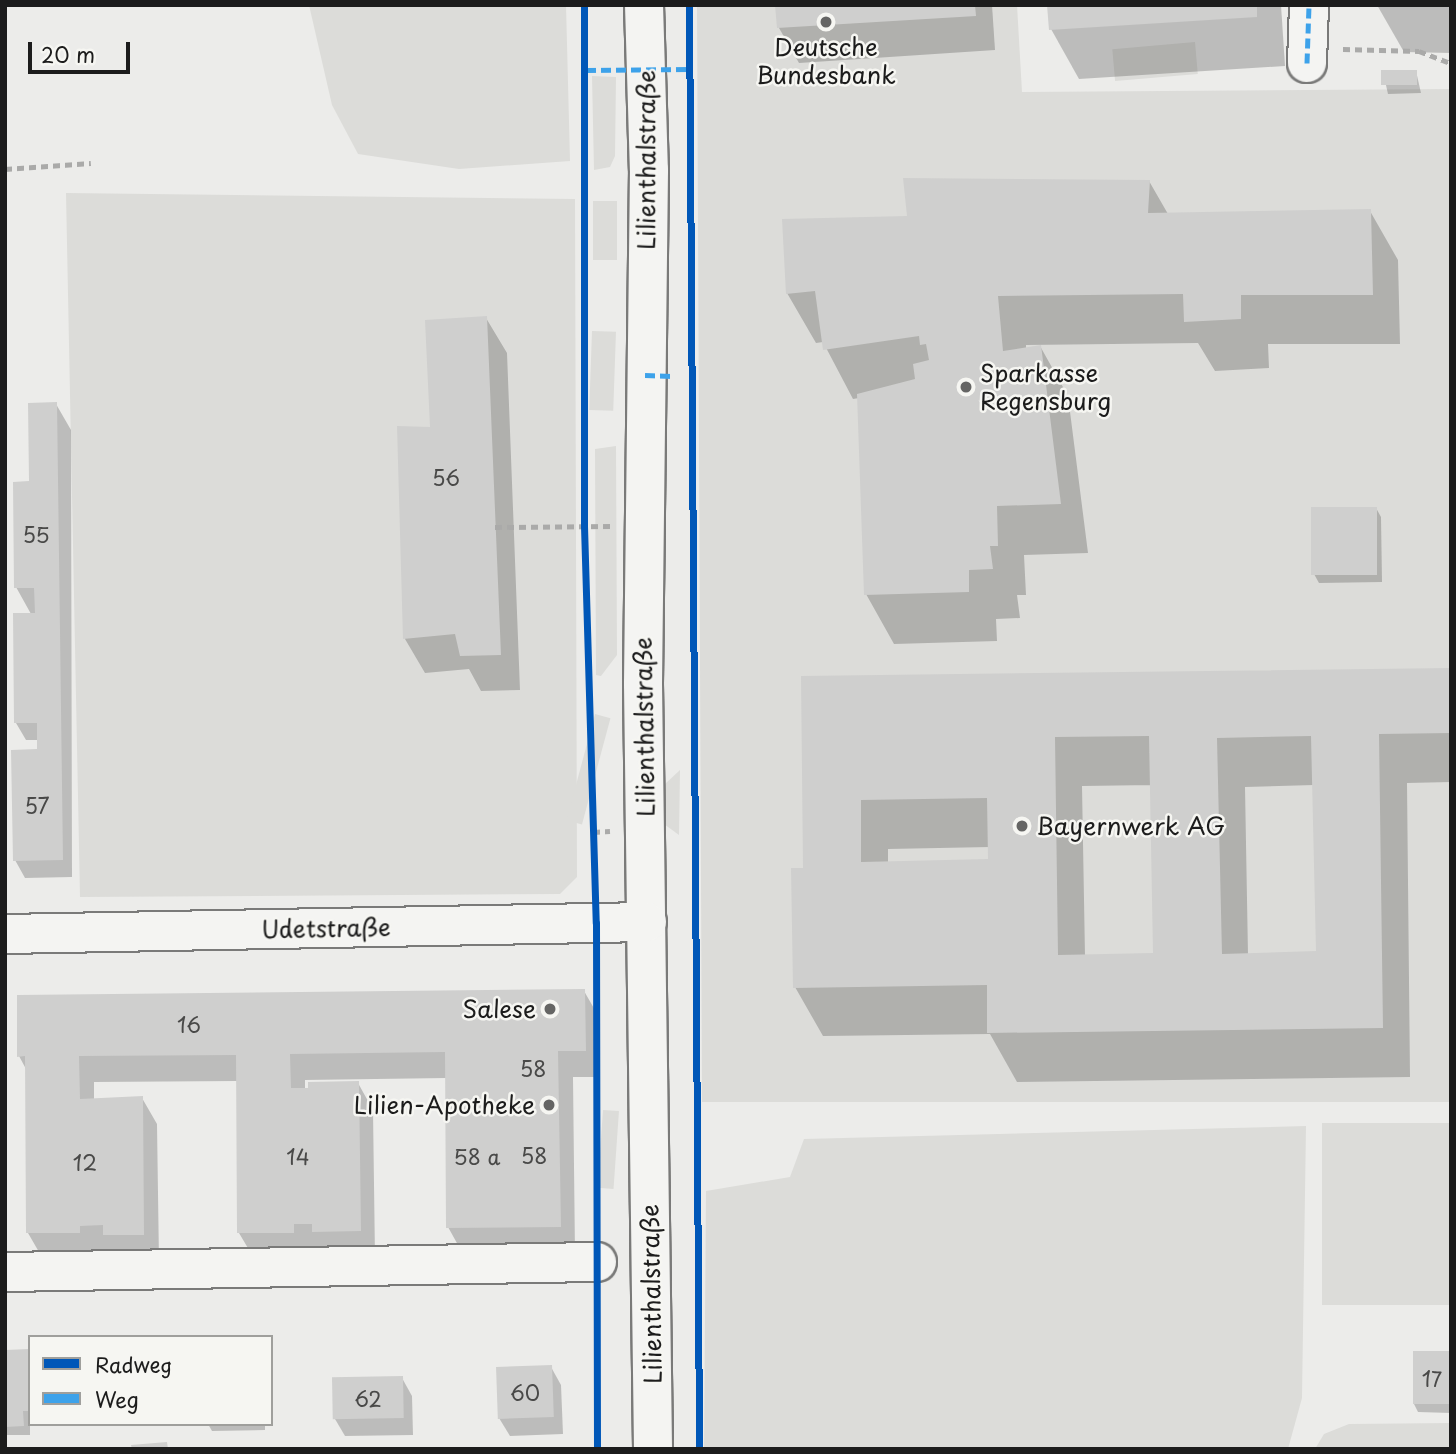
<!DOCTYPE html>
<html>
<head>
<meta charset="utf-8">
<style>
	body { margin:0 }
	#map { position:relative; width:1456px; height:1454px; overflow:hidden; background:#ececea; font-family:"Playpen Sans",sans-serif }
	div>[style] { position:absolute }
	.built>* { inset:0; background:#dcdcd9; transform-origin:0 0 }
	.shadow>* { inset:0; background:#0003; transform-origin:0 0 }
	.building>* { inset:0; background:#cfcfce; transform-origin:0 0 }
	.path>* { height:4.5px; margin-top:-2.25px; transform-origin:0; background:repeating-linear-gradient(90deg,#aaaaa9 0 7px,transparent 0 12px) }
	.roads { filter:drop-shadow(2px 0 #7a7a79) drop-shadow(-2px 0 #7a7a79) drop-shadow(0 2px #7a7a79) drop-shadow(0 -2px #7a7a79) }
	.minor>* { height:38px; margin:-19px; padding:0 19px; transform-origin:19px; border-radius:19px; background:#f4f4f2 }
	.quiet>* { height:5px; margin-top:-2.5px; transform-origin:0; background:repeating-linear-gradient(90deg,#3da2ea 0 10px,transparent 0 15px) }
	.cycleway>* { height:7px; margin:-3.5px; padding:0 3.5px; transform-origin:3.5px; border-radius:3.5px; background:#0057b8 }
	.dots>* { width:19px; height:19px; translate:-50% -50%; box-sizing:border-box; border:4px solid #f6f6f2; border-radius:50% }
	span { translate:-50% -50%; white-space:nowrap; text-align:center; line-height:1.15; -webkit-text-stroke:5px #f6f6f2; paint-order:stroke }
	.number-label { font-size:21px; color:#494948 }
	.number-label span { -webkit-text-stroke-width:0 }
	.poi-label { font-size:24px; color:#1c1c1c }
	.left { translate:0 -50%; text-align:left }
	.right { translate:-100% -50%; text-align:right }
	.street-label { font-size:24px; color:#1c1c1c }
	.frame { position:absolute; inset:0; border:7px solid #1c1c1c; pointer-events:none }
	.legend { position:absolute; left:28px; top:1335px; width:245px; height:91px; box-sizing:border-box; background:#f6f6f2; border:2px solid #9f9f9c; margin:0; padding:9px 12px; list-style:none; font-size:21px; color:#1c1c1c }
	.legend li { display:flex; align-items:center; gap:14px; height:35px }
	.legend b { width:35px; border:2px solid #9f9f9c }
	.scale { position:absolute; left:28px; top:42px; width:102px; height:32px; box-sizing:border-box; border:4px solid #1c1c1c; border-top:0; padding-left:9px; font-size:21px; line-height:24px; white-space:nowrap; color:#1c1c1c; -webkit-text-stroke:5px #f6f6f2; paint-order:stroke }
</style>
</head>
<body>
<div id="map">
	<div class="built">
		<div style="clip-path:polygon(309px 5px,566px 5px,570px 161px,459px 169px,358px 154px,332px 105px)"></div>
		<div style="clip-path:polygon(697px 5px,1017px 5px,1022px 92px,1451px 89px,1451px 1102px,702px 1102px)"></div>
		<div style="left:1195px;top:42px;width:32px;height:83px;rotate:85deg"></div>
		<div style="clip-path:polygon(592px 76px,616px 77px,615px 156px,610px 167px,594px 170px)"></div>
		<div style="clip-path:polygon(66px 193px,575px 199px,577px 877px,560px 894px,80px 897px)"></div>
		<div style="left:593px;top:201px;width:24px;height:59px"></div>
		<div style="left:592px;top:331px;width:24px;height:79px;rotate:2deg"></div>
		<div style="clip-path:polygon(616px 446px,617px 655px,601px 676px,596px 675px,595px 449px)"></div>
		<div style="left:595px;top:714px;width:16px;height:110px;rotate:15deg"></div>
		<div style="clip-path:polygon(680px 770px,679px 835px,664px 824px,665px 784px)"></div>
		<div style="left:603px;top:1110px;width:16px;height:78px;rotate:4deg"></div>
		<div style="left:1451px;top:1123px;width:182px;height:129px;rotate:90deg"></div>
		<div style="clip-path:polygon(1306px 1126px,1302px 1398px,1288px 1449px,704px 1449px,706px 1191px,790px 1177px,804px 1139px)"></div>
		<div style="clip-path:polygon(1451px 1423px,1451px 1449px,1315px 1449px,1324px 1434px,1349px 1424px)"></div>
	</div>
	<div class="shadow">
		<div style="clip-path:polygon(777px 5px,992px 5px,995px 50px,799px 63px,779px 28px)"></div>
		<div style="clip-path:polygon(1049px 5px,1281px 5px,1285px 66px,1079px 79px,1051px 29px)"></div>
		<div style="clip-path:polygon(1377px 5px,1451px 5px,1451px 53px,1404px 52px)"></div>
		<div style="clip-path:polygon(1416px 71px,1421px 93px,1388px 94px,1383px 72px)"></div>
		<div style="clip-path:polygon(1149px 181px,1168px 214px,1370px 211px,1398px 260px,1400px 344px,1268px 344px,1269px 368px,1215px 371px,1198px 343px,1026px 345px,1026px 349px,1040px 346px,1068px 396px,1088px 553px,1024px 555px,1026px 595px,1017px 595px,1020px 618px,996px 619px,997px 641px,894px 644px,866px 594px,859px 398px,853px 399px,823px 342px,816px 343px,787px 293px,909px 218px)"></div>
		<div style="clip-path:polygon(486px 318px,507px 353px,520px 690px,481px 691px,469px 669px,425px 673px,405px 639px,432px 428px)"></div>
		<div style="clip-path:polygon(56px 404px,71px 430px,72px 877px,25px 878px,15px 860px,39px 740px,26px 740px,16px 723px,31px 614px,16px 587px,31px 483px)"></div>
		<div style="clip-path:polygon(1376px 508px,1381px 517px,1382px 582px,1319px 583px,1314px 574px)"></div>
		<div style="clip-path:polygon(evenodd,1451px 670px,1451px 782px,1407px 783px,1410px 1077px,1017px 1082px,990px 1034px,823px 1036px,795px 987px,805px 870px,802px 678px,1451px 670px,1152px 785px,1154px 955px,1085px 956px,1082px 786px,1152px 785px,1451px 670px,1314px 785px,1318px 953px,1248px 955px,1245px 787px,1314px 785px,1451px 670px,990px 847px,990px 861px,888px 863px,888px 849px,990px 847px)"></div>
		<div style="clip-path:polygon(584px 991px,599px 1017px,600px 1077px,573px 1077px,575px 1253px,463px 1254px,448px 1227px,447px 1078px,305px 1080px,305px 1090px,358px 1083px,373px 1110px,375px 1257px,255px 1260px,239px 1233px,238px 1081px,94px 1082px,94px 1100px,142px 1098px,157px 1124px,159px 1261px,43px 1259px,28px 1233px,26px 1069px,19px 1056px)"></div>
		<div style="left:5px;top:1351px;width:25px;height:84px"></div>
		<div style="clip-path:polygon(1451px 1353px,1451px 1413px,1418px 1412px,1414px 1404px)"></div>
		<div style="clip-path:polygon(551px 1367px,561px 1385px,563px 1434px,510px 1436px,499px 1418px)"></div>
		<div style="clip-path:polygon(402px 1378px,412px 1396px,413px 1435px,345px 1436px,335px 1419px)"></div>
		<div style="clip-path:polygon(208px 1424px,265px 1424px,265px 1430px,212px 1431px)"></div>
	</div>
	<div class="building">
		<div style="clip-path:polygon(775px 5px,975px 5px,976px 16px,777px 28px)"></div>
		<div style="clip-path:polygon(1047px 5px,1257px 5px,1257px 17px,1049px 30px)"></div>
		<div style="left:1417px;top:70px;width:15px;height:36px;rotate:90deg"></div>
		<div style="clip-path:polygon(903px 178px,1150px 180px,1148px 213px,1371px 209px,1373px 295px,1241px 295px,1241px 319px,1184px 322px,1183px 294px,998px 296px,1003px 351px,1041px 345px,1061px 504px,997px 506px,998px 546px,990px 546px,993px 569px,969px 570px,969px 592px,864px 595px,857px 394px,915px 379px,913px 364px,929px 360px,926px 344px,920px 345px,919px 336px,823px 350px,815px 291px,786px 294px,782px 219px,907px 216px)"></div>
		<div style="clip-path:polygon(487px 316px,501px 655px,460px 656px,455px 634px,403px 639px,397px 426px,430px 427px,425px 320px)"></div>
		<div style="clip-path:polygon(57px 402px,63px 860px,13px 861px,11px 750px,37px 749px,37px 723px,14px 723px,13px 613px,35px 613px,34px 588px,14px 588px,13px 482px,29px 481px,28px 403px)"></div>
		<div style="left:1311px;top:507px;width:66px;height:68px"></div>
		<div style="clip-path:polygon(evenodd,1451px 668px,1451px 733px,1379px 734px,1383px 1028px,987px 1033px,987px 985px,793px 988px,791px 868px,803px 868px,801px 676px,1451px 668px,1149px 736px,1153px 953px,1058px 955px,1055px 737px,1149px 736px,1451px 668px,1311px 736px,1316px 951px,1222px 954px,1217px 738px,1311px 736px,1451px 668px,987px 798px,988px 859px,861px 862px,861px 800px,987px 798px)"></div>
		<div style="clip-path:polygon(585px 989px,586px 1051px,558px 1051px,561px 1227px,446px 1228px,445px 1052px,290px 1054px,291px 1088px,308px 1088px,308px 1082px,359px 1081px,361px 1231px,312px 1232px,312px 1224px,294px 1224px,294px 1233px,237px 1233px,236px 1055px,79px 1056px,80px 1099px,143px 1096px,144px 1235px,103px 1235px,103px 1225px,80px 1226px,80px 1233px,26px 1233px,25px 1056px,17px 1057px,17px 995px)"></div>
		<div style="clip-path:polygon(30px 1349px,30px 1411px,23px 1411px,24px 1426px,5px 1427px,5px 1350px)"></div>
		<div style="left:1413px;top:1351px;width:38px;height:53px"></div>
		<div style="left:552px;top:1365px;width:52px;height:56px;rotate:88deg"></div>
		<div style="left:403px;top:1376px;width:42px;height:71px;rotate:89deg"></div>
		<div style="clip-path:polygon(167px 1442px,168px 1449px,132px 1449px,131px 1445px)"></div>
	</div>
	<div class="path">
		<div style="left:1343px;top:49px;width:76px;rotate:1.5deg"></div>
		<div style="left:1419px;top:51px;width:34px;rotate:21deg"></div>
		<div style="left:5px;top:169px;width:86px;rotate:-4deg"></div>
		<div style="left:495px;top:527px;width:116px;rotate:-0.5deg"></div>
		<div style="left:593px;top:832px;width:17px;rotate:-3deg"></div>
	</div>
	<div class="roads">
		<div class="minor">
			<div style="left:644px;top:5px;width:165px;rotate:88.3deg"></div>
			<div style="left:649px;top:170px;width:514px;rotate:90.67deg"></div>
			<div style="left:643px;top:684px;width:765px;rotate:89.25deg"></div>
			<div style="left:1307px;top:63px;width:58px;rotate:-88deg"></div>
			<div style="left:5px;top:934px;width:642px;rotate:-1.07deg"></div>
			<div style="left:5px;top:1272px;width:592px;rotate:-0.97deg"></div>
		</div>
	</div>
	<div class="quiet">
		<div style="left:1307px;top:63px;width:58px;rotate:-88deg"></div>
		<div style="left:586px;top:70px;width:105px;rotate:-0.5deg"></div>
		<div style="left:645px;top:375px;width:27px;rotate:2deg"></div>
	</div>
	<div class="cycleway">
		<div style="left:584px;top:5px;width:521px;rotate:90deg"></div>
		<div style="left:584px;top:526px;width:397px;rotate:88.3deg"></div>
		<div style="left:596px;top:923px;width:526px;rotate:89.89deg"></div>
		<div style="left:689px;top:5px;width:1444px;rotate:89.6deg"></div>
	</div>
	<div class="dots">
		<div style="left:826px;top:22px;background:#656564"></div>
		<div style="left:966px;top:387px;background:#656564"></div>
		<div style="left:1022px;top:826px;background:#656564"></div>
		<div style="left:550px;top:1009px;background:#656564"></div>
		<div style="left:549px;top:1105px;background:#656564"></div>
	</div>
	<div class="number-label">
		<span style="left:446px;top:477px">56</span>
		<span style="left:36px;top:534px">55</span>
		<span style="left:37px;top:805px">57</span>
		<span style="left:189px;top:1024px">16</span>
		<span style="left:533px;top:1068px">58</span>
		<span style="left:534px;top:1155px">58</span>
		<span style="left:298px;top:1156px">14</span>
		<span style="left:477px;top:1156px">58 a</span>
		<span style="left:85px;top:1162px">12</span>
		<span style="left:1432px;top:1378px">17</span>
		<span style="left:525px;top:1392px">60</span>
		<span style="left:368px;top:1398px">62</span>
	</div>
	<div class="poi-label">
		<span style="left:826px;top:61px">Deutsche<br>Bundesbank</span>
		<span class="left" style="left:980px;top:387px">Sparkasse<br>Regensburg</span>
		<span class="left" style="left:1036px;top:826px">Bayernwerk AG</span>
		<span class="right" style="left:536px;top:1009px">Salese</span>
		<span class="right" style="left:535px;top:1105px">Lilien-Apotheke</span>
	</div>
	<div class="street-label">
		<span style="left:646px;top:160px;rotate:-90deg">Lilienthalstraße</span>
		<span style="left:644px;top:727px;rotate:-91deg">Lilienthalstraße</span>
		<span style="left:326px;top:928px;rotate:-1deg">Udetstraße</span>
		<span style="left:651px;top:1294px;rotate:-91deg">Lilienthalstraße</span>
	</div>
	<div class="frame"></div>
	<ul class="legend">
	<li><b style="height:9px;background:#0057b8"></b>Radweg</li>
	<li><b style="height:9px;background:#3da2ea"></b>Weg</li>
	</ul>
	<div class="scale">20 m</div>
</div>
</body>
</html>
